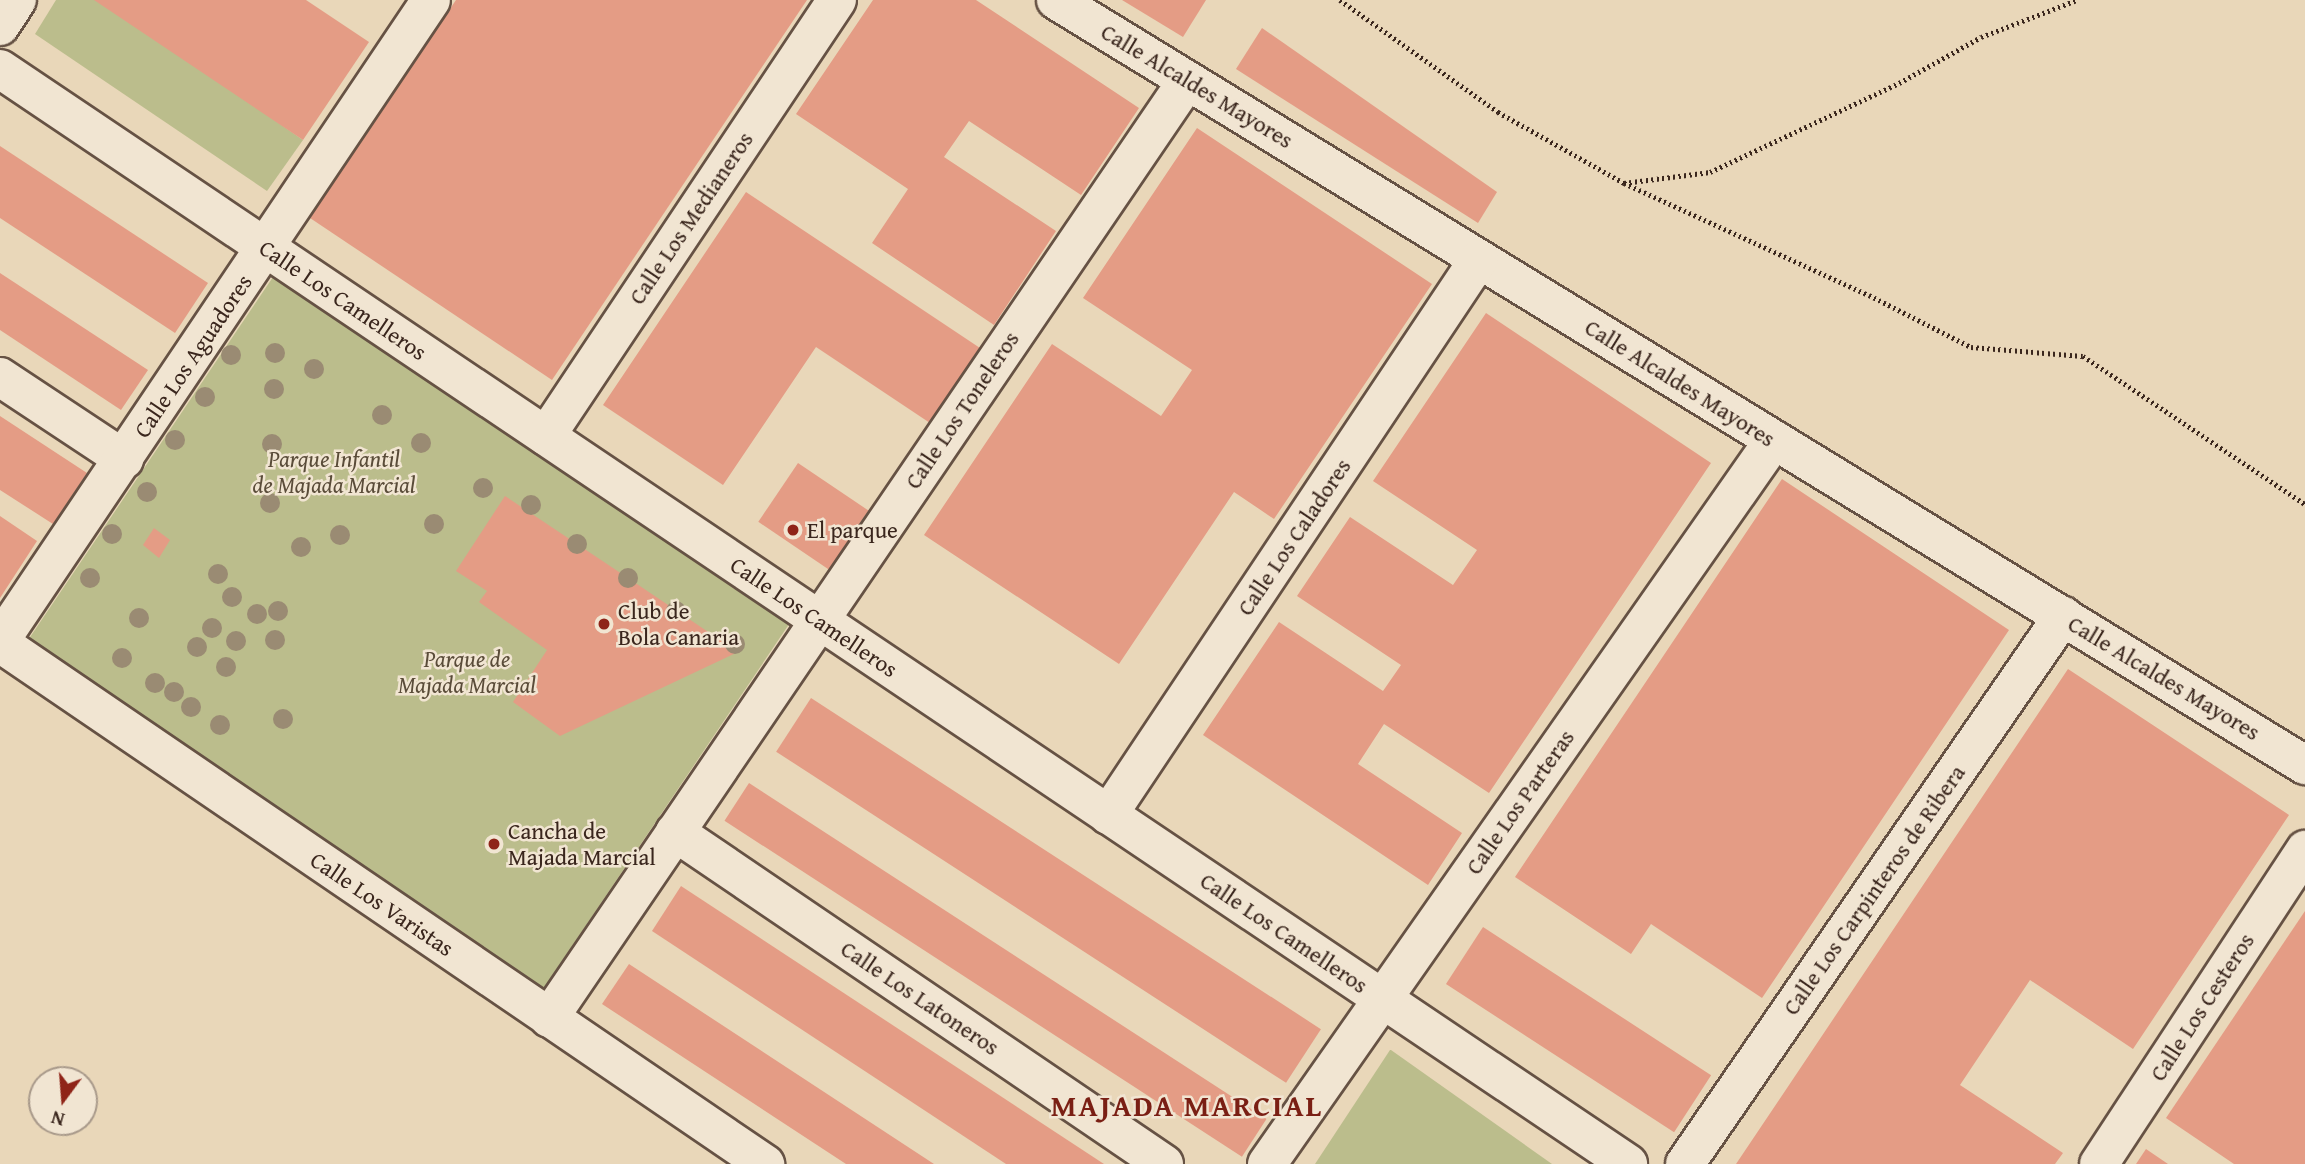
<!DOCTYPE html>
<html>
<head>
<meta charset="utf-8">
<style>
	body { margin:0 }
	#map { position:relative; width:2305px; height:1164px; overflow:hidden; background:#e9d7b9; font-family:"Gentium Book Plus",serif }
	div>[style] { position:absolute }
	.green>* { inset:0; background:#bbbd8c; transform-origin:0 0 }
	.building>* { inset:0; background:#e49c85; transform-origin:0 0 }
	.path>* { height:4.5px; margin-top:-2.25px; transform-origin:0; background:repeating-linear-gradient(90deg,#3a261d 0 2px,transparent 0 5.5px) }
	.roads { filter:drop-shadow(2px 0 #665244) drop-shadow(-2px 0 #665244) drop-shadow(0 2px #665244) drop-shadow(0 -2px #665244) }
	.street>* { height:38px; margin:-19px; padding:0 19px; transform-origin:19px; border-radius:19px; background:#f1e5d2 }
	.trees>* { width:20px; height:20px; margin:-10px; border-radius:50%; background:#9a8b73 }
	.dots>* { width:19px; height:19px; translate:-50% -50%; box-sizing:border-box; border:4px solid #f1e5d2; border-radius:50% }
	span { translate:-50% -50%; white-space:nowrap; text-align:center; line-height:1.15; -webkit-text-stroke:5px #f1e5d2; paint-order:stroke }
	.street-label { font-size:23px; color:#3a261d }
	.park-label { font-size:23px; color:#5a4c39; font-style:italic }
	.poi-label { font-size:23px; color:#3a261d }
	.left { translate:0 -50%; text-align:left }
	.district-label { font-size:30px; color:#7a1f14; font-weight:700; letter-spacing:2px }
	.north { position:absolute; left:28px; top:1066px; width:70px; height:70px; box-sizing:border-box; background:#f1e5d2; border:2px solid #a8998a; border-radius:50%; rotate:196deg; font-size:19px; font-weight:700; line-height:28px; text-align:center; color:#3a261d }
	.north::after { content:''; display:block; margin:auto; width:24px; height:32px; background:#8f2418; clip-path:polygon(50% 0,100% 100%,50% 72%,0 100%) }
</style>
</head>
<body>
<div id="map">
	<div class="green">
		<div style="clip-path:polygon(56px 0,103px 0,303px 140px,267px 191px,35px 34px)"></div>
		<div style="left:273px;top:277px;width:622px;height:438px;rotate:34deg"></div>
		<div style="clip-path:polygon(1390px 1050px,1391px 1050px,1552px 1164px,1315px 1164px)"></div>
	</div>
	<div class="building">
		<div style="clip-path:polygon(94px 0,306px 0,369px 42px,303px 140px)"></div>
		<div style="clip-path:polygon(456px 0,807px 0,552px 380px,310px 218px)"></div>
		<div style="clip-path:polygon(873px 0,976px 0,1139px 108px,1081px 195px,969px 121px,944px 157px,1056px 231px,994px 325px,872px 243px,908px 189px,796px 114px)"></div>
		<div style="clip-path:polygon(1122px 0,1206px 0,1183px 37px)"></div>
		<div style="clip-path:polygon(1262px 28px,1497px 192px,1478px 223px,1236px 69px)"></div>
		<div style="clip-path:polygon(1197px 128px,1432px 284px,1274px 519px,1234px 492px,1119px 664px,924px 535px,1052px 344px,1161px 416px,1192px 370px,1083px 298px)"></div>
		<div style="clip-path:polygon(0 146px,208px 283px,175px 333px,0 218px)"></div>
		<div style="clip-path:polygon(746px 192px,983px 350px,933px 425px,816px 347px,723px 485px,603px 405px)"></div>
		<div style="clip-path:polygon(0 273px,148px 370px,121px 410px,0 330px)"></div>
		<div style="clip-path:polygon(1486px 313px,1711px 463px,1489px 793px,1384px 724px,1358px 764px,1462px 833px,1428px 885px,1203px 735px,1279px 622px,1383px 691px,1401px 665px,1297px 596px,1350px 517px,1453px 585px,1477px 550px,1373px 481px)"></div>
		<div style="clip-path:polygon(0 416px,87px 473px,53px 524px,0 490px)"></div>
		<div style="left:798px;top:463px;width:85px;height:71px;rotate:34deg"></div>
		<div style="clip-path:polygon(1782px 479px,2009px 630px,1762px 998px,1651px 924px,1631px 954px,1515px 877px)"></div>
		<div style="clip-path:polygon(505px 496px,628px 578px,738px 652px,560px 736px,513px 702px,547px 650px,479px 602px,487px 591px,456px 571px)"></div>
		<div style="clip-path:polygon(0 516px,37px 541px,0 598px)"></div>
		<div style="clip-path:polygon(154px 528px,170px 540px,159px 558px,143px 545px)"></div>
		<div style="clip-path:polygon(2068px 669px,2289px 815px,2133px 1049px,2030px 980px,1960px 1085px,2063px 1153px,2055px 1164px,1736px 1164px)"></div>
		<div style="left:811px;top:698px;width:608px;height:64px;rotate:33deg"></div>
		<div style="left:749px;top:783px;width:617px;height:45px;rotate:33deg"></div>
		<div style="clip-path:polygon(681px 886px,1104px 1164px,1006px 1164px,652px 931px)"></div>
		<div style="clip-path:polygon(2305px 911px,2305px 1164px,2234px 1164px,2166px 1118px)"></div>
		<div style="left:1483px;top:927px;width:272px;height:68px;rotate:33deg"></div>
		<div style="clip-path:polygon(629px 964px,934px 1164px,846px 1164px,602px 1004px)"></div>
		<div style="clip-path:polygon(2146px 1149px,2168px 1164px,2136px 1164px)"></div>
	</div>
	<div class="path">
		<div style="left:1340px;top:0;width:194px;rotate:35.3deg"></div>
		<div style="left:1498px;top:112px;width:145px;rotate:29.4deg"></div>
		<div style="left:1624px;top:183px;width:269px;rotate:24.6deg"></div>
		<div style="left:1869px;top:295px;width:114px;rotate:27deg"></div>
		<div style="left:1971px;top:347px;width:112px;rotate:4.6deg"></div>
		<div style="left:2083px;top:356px;width:267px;rotate:33.7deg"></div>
		<div style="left:1624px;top:183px;width:87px;rotate:-7.3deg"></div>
		<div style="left:1710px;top:172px;width:209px;rotate:-25.2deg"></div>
		<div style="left:1899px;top:83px;width:94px;rotate:-29.3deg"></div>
		<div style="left:1981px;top:37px;width:103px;rotate:-21.1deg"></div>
	</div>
	<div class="roads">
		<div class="street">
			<div style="left:1056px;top:0;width:1465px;rotate:31.49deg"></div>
			<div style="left:0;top:26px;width:31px;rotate:-57deg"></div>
			<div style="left:0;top:69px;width:1962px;rotate:33.92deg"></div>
			<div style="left:0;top:377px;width:149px;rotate:33.5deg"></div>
			<div style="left:546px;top:436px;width:524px;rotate:-56.28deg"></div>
			<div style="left:0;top:641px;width:772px;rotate:-56.08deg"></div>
			<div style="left:0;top:643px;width:926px;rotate:34.26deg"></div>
			<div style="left:1108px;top:815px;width:668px;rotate:-56.29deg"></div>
			<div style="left:675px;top:832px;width:591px;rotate:34.17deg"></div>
			<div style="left:549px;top:1018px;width:1134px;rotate:-55.75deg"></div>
			<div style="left:1267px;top:1164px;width:884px;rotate:-55deg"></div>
			<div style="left:1685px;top:1164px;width:666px;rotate:-55.4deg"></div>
			<div style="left:2099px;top:1164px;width:376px;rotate:-56.7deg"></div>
		</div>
	</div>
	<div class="trees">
		<div style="left:275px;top:353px"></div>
		<div style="left:231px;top:355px"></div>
		<div style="left:314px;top:369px"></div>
		<div style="left:274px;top:389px"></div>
		<div style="left:205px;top:397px"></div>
		<div style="left:382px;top:415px"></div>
		<div style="left:175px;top:440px"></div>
		<div style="left:421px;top:443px"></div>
		<div style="left:272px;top:444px"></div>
		<div style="left:483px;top:488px"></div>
		<div style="left:147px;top:492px"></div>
		<div style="left:270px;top:503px"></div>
		<div style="left:531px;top:505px"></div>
		<div style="left:434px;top:524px"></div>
		<div style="left:112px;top:534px"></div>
		<div style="left:340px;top:535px"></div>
		<div style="left:577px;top:544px"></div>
		<div style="left:301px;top:547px"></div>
		<div style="left:218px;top:574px"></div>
		<div style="left:90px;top:578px"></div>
		<div style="left:628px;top:578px"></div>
		<div style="left:232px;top:597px"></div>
		<div style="left:278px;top:611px"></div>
		<div style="left:676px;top:611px"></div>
		<div style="left:257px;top:614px"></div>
		<div style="left:139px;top:618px"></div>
		<div style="left:212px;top:628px"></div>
		<div style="left:275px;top:640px"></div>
		<div style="left:236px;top:641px"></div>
		<div style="left:735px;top:644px"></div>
		<div style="left:197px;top:647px"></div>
		<div style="left:122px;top:658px"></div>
		<div style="left:226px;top:667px"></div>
		<div style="left:155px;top:683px"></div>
		<div style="left:174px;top:692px"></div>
		<div style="left:191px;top:707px"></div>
		<div style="left:283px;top:719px"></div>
		<div style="left:220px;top:725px"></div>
	</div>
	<div class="dots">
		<div style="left:793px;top:530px;background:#8f2418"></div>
		<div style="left:604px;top:624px;background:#8f2418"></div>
		<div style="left:494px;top:844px;background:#8f2418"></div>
	</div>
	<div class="street-label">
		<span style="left:1197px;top:86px;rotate:31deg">Calle Alcaldes Mayores</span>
		<span style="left:691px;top:218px;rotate:-56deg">Calle Los Medianeros</span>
		<span style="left:343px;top:300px;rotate:34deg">Calle Los Camelleros</span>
		<span style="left:193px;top:356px;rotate:-56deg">Calle Los Aguadores</span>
		<span style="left:1680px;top:383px;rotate:32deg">Calle Alcaldes Mayores</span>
		<span style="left:962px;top:410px;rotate:-56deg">Calle Los Toneleros</span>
		<span style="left:1294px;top:537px;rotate:-56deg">Calle Los Caladores</span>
		<span style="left:814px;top:617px;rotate:34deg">Calle Los Camelleros</span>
		<span style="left:2164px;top:678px;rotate:31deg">Calle Alcaldes Mayores</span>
		<span style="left:1520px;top:802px;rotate:-55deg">Calle Los Parteras</span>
		<span style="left:1874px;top:890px;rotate:-55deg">Calle Los Carpinteros de Ribera</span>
		<span style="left:382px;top:904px;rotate:34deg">Calle Los Varistas</span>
		<span style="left:1284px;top:933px;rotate:34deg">Calle Los Camelleros</span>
		<span style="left:920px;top:998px;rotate:34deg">Calle Los Latoneros</span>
		<span style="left:2202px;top:1007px;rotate:-57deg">Calle Los Cesteros</span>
	</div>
	<div class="park-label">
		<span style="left:334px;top:472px">Parque Infantil<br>de Majada Marcial</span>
		<span style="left:467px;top:672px">Parque de<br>Majada Marcial</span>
	</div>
	<div class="poi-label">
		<span class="left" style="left:807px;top:530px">El parque</span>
		<span class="left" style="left:618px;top:624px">Club de<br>Bola Canaria</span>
		<span class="left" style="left:508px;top:844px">Cancha de<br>Majada Marcial</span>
	</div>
	<div class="district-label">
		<span style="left:1187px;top:1105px">MAJADA MARCIAL</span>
	</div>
	<div class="north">N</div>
</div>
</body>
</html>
